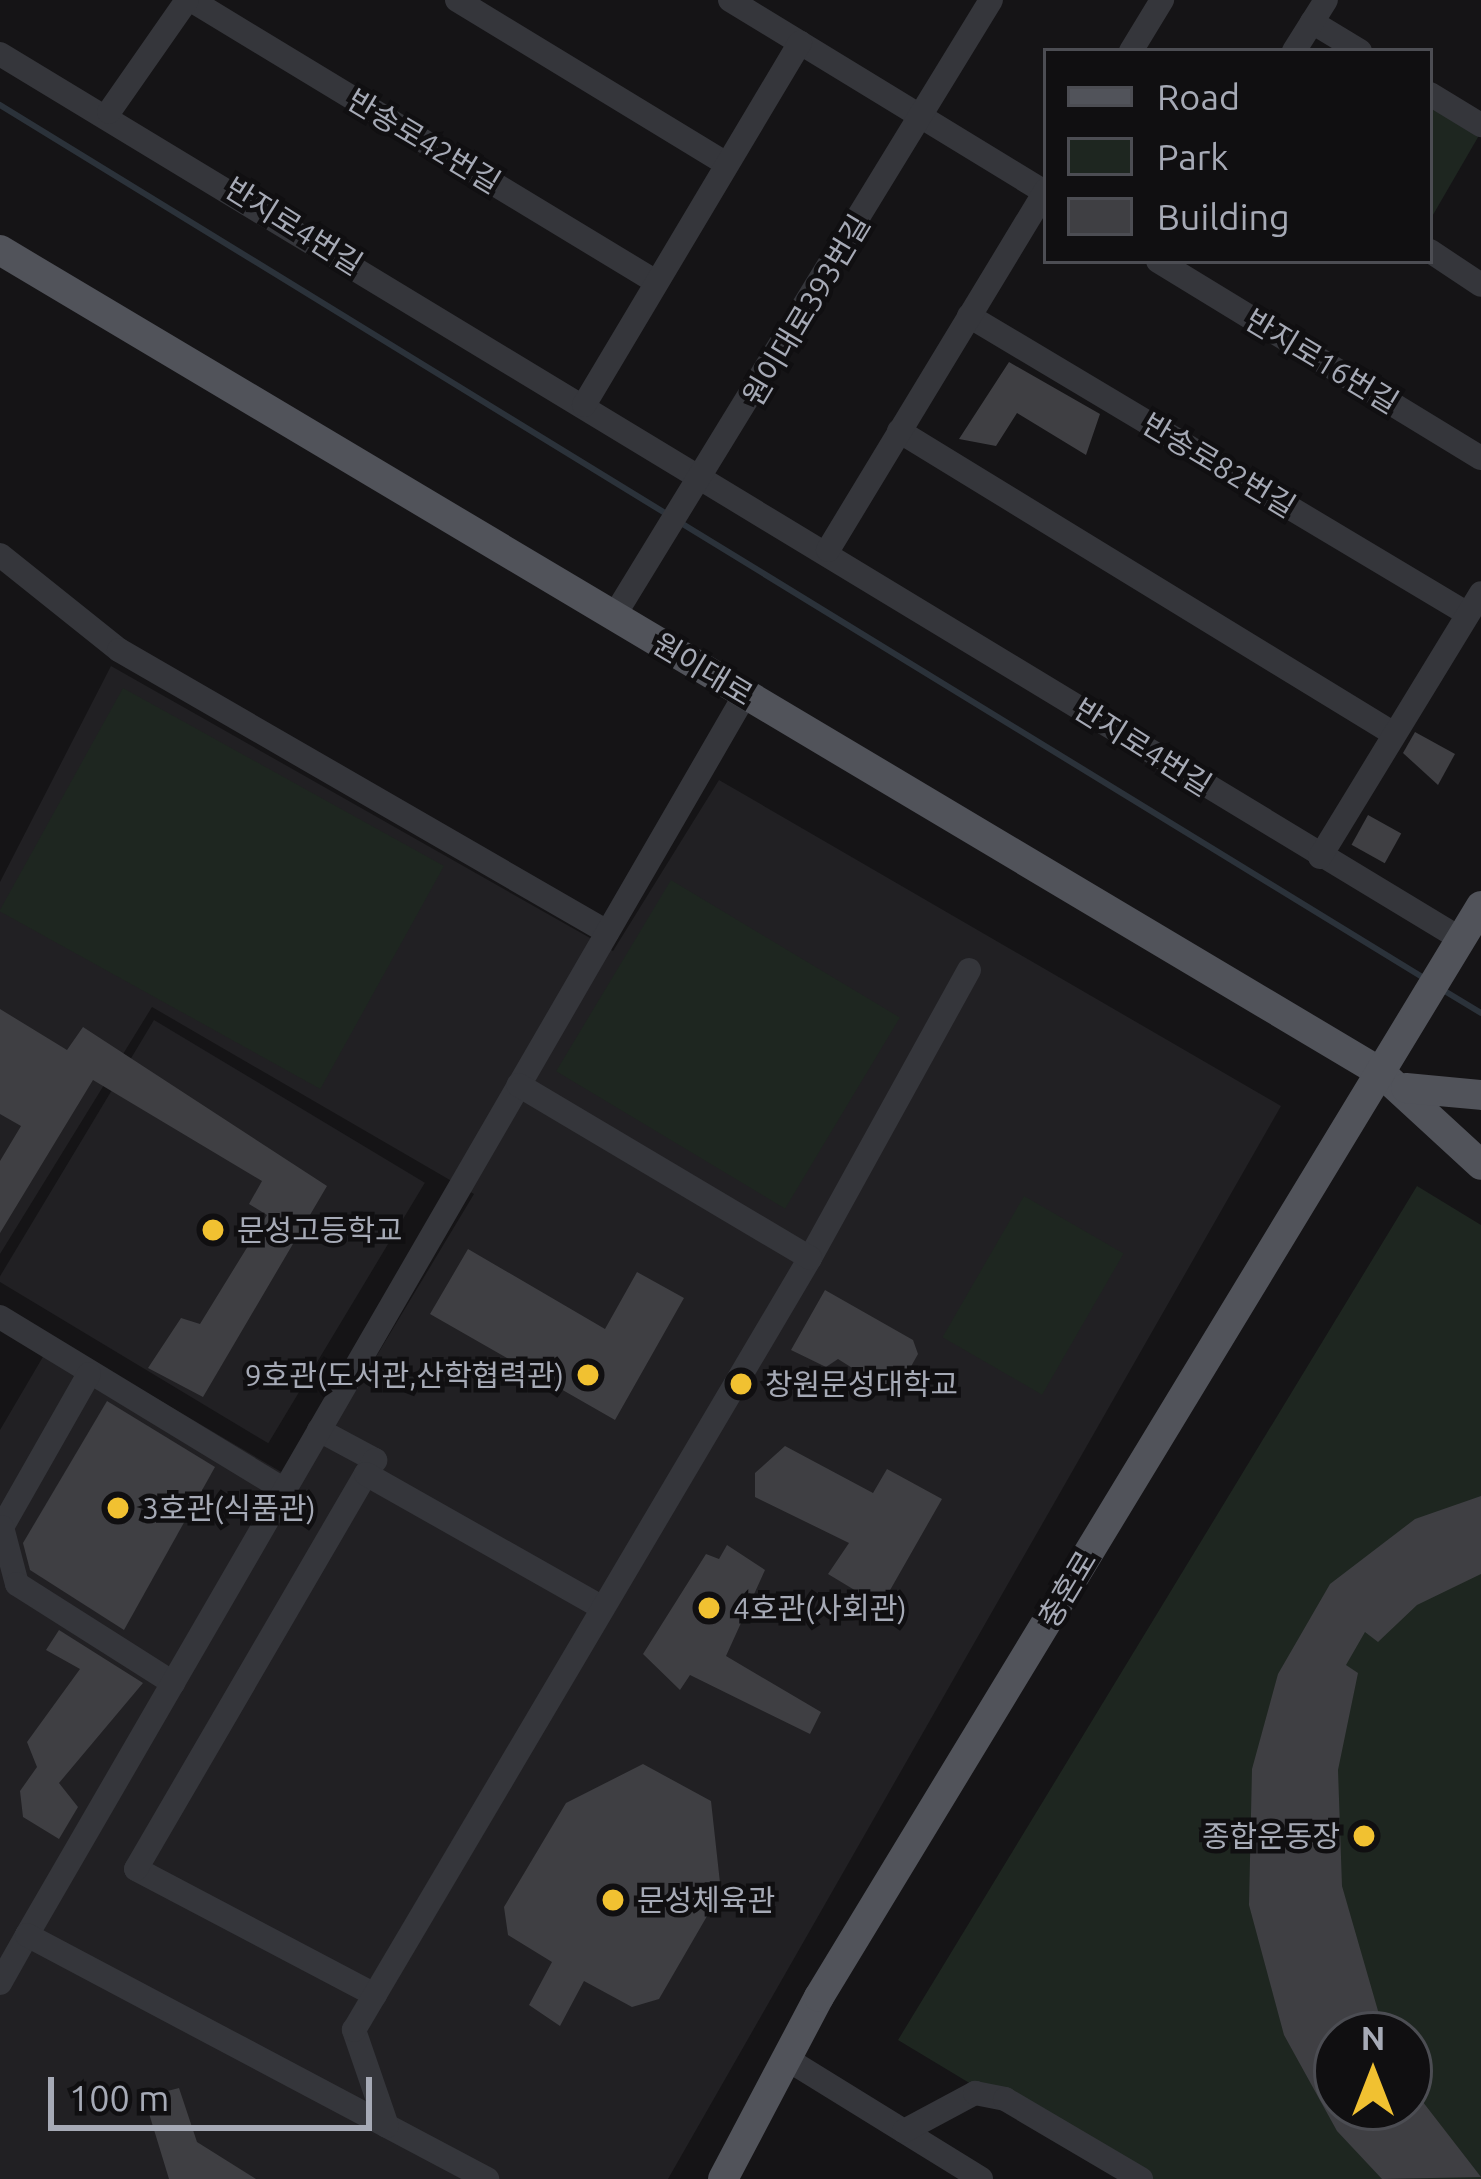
<!DOCTYPE html>
<html>
<head>
<meta charset="utf-8">
<style>
	body { margin:0 }
	#map { position:relative; width:1481px; height:2179px; overflow:hidden; background:#151416; font-family:Ubuntu,"Noto Sans KR",sans-serif }
	div>[style] { position:absolute }
	.built>* { inset:0; background:#212023; transform-origin:0 0 }
	.green>* { inset:0; background:#1e2620; transform-origin:0 0 }
	.stream>* { height:6px; margin:-3px; padding:0 3px; transform-origin:3px; border-radius:3px; background:#2b323a }
	.building>* { inset:0; background:#3f3f43; transform-origin:0 0 }
	.minor>* { height:24px; margin:-12px; padding:0 12px; transform-origin:12px; border-radius:12px; background:#35363b }
	.major>* { height:30px; margin:-15px; padding:0 15px; transform-origin:15px; border-radius:15px; background:#51535a }
	.dots>* { width:33px; height:33px; translate:-50% -50%; box-sizing:border-box; border:6px solid #100f11; border-radius:50% }
	span { translate:-50% -50%; white-space:nowrap; text-align:center; line-height:1.15; -webkit-text-stroke:9px #100f11; paint-order:stroke }
	.street-label { font-size:30px; color:#a6aab6 }
	.poi-label { font-size:30px; color:#a6aab6 }
	.left { translate:0 -50%; text-align:left }
	.right { translate:-100% -50%; text-align:right }
	.legend { position:absolute; left:1043px; top:48px; width:390px; height:216px; box-sizing:border-box; background:#100f11; border:3px solid #4c4d53; margin:0; padding:15px 21px; list-style:none; font-size:36px; color:#a6aab6 }
	.legend li { display:flex; align-items:center; gap:24px; height:60px }
	.legend b { width:60px; border:3px solid #4c4d53 }
	.north { position:absolute; left:1313px; top:2011px; width:120px; height:120px; box-sizing:border-box; background:#100f11; border:3px solid #4c4d53; border-radius:50%; rotate:0deg; font-size:33px; font-weight:700; line-height:48px; text-align:center; color:#a6aab6 }
	.north::after { content:''; display:block; margin:auto; width:42px; height:54px; background:#f1c131; clip-path:polygon(50% 0,100% 100%,50% 72%,0 100%) }
	.scale { position:absolute; left:48px; top:2077px; width:324px; height:54px; box-sizing:border-box; border:6px solid #a6aab6; border-top:0; padding-left:15px; font-size:36px; line-height:42px; white-space:nowrap; color:#a6aab6; -webkit-text-stroke:9px #100f11; paint-order:stroke }
</style>
</head>
<body>
<div id="map">
	<div class="built">
		<div style="clip-path:polygon(111px 666px,613px 951px,719px 780px,1281px 1106px,668px 2179px,0 2179px,0 1430px,54px 1338px,300px 1483px,474px 1194px,152px 1007px,0 1254px,0 882px)"></div>
		<div style="left:154px;top:1020px;width:316px;height:304px;rotate:31deg"></div>
	</div>
	<div class="green">
		<div style="clip-path:polygon(1430px 101px,1481px 132px,1430px 220px)"></div>
		<div style="left:123px;top:688px;width:367px;height:255px;rotate:29deg"></div>
		<div style="left:671px;top:880px;width:267px;height:223px;rotate:31deg"></div>
		<div style="clip-path:polygon(evenodd,1417px 1186px,1481px 1225px,1481px 2179px,1129px 2179px,898px 2040px,1417px 1186px,1337px 2035px,1409px 2035px,1409px 2107px,1337px 2107px,1337px 2035px)"></div>
		<div style="left:1024px;top:1196px;width:115px;height:163px;rotate:30deg"></div>
	</div>
	<div class="stream">
		<div style="left:0;top:105px;width:786px;rotate:31.53deg"></div>
		<div style="left:681px;top:523px;width:875px;rotate:31.49deg"></div>
		<div style="left:1443px;top:990px;width:44px;rotate:31.2deg"></div>
	</div>
	<div class="building">
		<div style="clip-path:polygon(1009px 362px,1100px 414px,1086px 455px,1017px 413px,996px 446px,959px 439px)"></div>
		<div style="clip-path:polygon(1415px 732px,1455px 754px,1438px 785px,1403px 753px)"></div>
		<div style="left:1368px;top:815px;width:38px;height:34px;rotate:29deg"></div>
		<div style="clip-path:polygon(0 1009px,67px 1050px,83px 1027px,327px 1186px,203px 1397px,148px 1368px,181px 1318px,200px 1324px,267px 1215px,249px 1204px,262px 1181px,93px 1080px,0 1233px,0 1161px,21px 1126px,0 1114px)"></div>
		<div style="clip-path:polygon(468px 1249px,605px 1329px,637px 1272px,684px 1298px,615px 1420px,430px 1314px)"></div>
		<div style="clip-path:polygon(825px 1290px,913px 1340px,918px 1354px,895px 1395px,838px 1359px,826px 1367px,791px 1350px)"></div>
		<div style="clip-path:polygon(107px 1401px,215px 1467px,124px 1630px,30px 1570px,23px 1543px)"></div>
		<div style="clip-path:polygon(785px 1446px,873px 1493px,887px 1469px,942px 1499px,881px 1606px,828px 1574px,849px 1543px,755px 1497px,755px 1473px)"></div>
		<div style="clip-path:polygon(1481px 1496px,1481px 1574px,1417px 1605px,1378px 1642px,1365px 1632px,1346px 1665px,1358px 1673px,1338px 1770px,1342px 1886px,1385px 2035px,1337px 2035px,1337px 2107px,1409px 2107px,1409px 2084px,1481px 2177px,1382px 2179px,1337px 2131px,1284px 2035px,1249px 1905px,1252px 1769px,1278px 1674px,1330px 1584px,1415px 1519px)"></div>
		<div style="clip-path:polygon(727px 1545px,765px 1570px,726px 1656px,821px 1712px,810px 1734px,690px 1675px,680px 1690px,643px 1654px,706px 1554px,719px 1559px)"></div>
		<div style="clip-path:polygon(59px 1630px,143px 1683px,59px 1783px,78px 1807px,59px 1839px,23px 1817px,20px 1791px,37px 1767px,27px 1742px,80px 1669px,46px 1650px)"></div>
		<div style="clip-path:polygon(643px 1764px,711px 1801px,721px 1892px,659px 1999px,632px 2007px,584px 1981px,560px 2026px,529px 2005px,552px 1962px,508px 1935px,504px 1907px,566px 1803px)"></div>
		<div style="clip-path:polygon(179px 2088px,197px 2142px,256px 2179px,169px 2179px,144px 2097px)"></div>
	</div>
	<div class="minor">
		<div style="left:191px;top:0;width:544px;rotate:31.23deg"></div>
		<div style="left:457px;top:0;width:314px;rotate:31.3deg"></div>
		<div style="left:730px;top:0;width:370px;rotate:31.4deg"></div>
		<div style="left:1312px;top:22px;width:56px;rotate:31.1deg"></div>
		<div style="left:1131px;top:51px;width:60px;rotate:-58.7deg"></div>
		<div style="left:1294px;top:51px;width:60px;rotate:-57.9deg"></div>
		<div style="left:0;top:54px;width:1708px;rotate:31.21deg"></div>
		<div style="left:1430px;top:94px;width:60px;rotate:31.3deg"></div>
		<div style="left:109px;top:112px;width:136px;rotate:-55.1deg"></div>
		<div style="left:1430px;top:251px;width:61px;rotate:33.7deg"></div>
		<div style="left:1158px;top:261px;width:378px;rotate:31.4deg"></div>
		<div style="left:969px;top:316px;width:581px;rotate:30.85deg"></div>
		<div style="left:584px;top:405px;width:422px;rotate:-59.2deg"></div>
		<div style="left:899px;top:431px;width:580px;rotate:31.47deg"></div>
		<div style="left:828px;top:550px;width:421px;rotate:-58.8deg"></div>
		<div style="left:0;top:555px;width:152px;rotate:38.6deg"></div>
		<div style="left:119px;top:650px;width:564px;rotate:30.02deg"></div>
		<div style="left:614px;top:616px;width:722px;rotate:-58.53deg"></div>
		<div style="left:1320px;top:857px;width:309px;rotate:-58.6deg"></div>
		<div style="left:810px;top:1258px;width:329px;rotate:-61.1deg"></div>
		<div style="left:0;top:1317px;width:333px;rotate:31.3deg"></div>
		<div style="left:89px;top:1374px;width:176px;rotate:119.6deg"></div>
		<div style="left:2px;top:1527px;width:59px;rotate:75.3deg"></div>
		<div style="left:17px;top:1584px;width:185px;rotate:32.4deg"></div>
		<div style="left:319px;top:1430px;width:64px;rotate:28.2deg"></div>
		<div style="left:375px;top:1460px;width:17px;rotate:123deg"></div>
		<div style="left:27px;top:1935px;width:1433px;rotate:-59.93deg"></div>
		<div style="left:0;top:1983px;width:55px;rotate:-60.6deg"></div>
		<div style="left:27px;top:1935px;width:521px;rotate:27.94deg"></div>
		<div style="left:375px;top:1995px;width:270px;rotate:-152.2deg"></div>
		<div style="left:136px;top:1869px;width:457px;rotate:-59.8deg"></div>
		<div style="left:366px;top:1474px;width:272px;rotate:29.5deg"></div>
		<div style="left:787px;top:2059px;width:228px;rotate:31.7deg"></div>
		<div style="left:387px;top:2126px;width:102px;rotate:-109deg"></div>
		<div style="left:354px;top:2030px;width:897px;rotate:-59.43deg"></div>
		<div style="left:810px;top:1258px;width:339px;rotate:-149.3deg"></div>
		<div style="left:904px;top:2131px;width:81px;rotate:-28.2deg"></div>
		<div style="left:975px;top:2093px;width:31px;rotate:11deg"></div>
		<div style="left:1005px;top:2099px;width:158px;rotate:30.5deg"></div>
	</div>
	<div class="major">
		<div style="left:0;top:250px;width:1606px;rotate:30.78deg"></div>
		<div style="left:1380px;top:1072px;width:137px;rotate:42.6deg"></div>
		<div style="left:1406px;top:1088px;width:75px;rotate:5.3deg"></div>
		<div style="left:723px;top:2179px;width:206px;rotate:-62.2deg"></div>
		<div style="left:819px;top:1997px;width:1276px;rotate:-58.75deg"></div>
	</div>
	<div class="dots">
		<div style="left:213px;top:1230px;background:#f1c131"></div>
		<div style="left:588px;top:1375px;background:#f1c131"></div>
		<div style="left:741px;top:1384px;background:#f1c131"></div>
		<div style="left:118px;top:1508px;background:#f1c131"></div>
		<div style="left:709px;top:1608px;background:#f1c131"></div>
		<div style="left:1364px;top:1836px;background:#f1c131"></div>
		<div style="left:613px;top:1900px;background:#f1c131"></div>
	</div>
	<div class="street-label">
		<span style="left:424px;top:141px;rotate:31deg">반송로42번길</span>
		<span style="left:294px;top:226px;rotate:32deg">반지로4번길</span>
		<span style="left:806px;top:310px;rotate:-59deg">원이대로393번길</span>
		<span style="left:1322px;top:361px;rotate:31deg">반지로16번길</span>
		<span style="left:1219px;top:465px;rotate:31deg">반송로82번길</span>
		<span style="left:703px;top:669px;rotate:31deg">원이대로</span>
		<span style="left:1143px;top:747px;rotate:32deg">반지로4번길</span>
		<span style="left:1067px;top:1589px;rotate:-59deg">충혼로</span>
	</div>
	<div class="poi-label">
		<span class="left" style="left:237px;top:1230px">문성고등학교</span>
		<span class="right" style="left:564px;top:1375px">9호관(도서관,산학협력관)</span>
		<span class="left" style="left:765px;top:1384px">창원문성대학교</span>
		<span class="left" style="left:142px;top:1508px">3호관(식품관)</span>
		<span class="left" style="left:733px;top:1608px">4호관(사회관)</span>
		<span class="right" style="left:1340px;top:1836px">종합운동장</span>
		<span class="left" style="left:637px;top:1900px">문성체육관</span>
	</div>
	<ul class="legend">
	<li><b style="height:15px;background:#51535a"></b>Road</li>
	<li><b style="height:33px;background:#1e2620"></b>Park</li>
	<li><b style="height:33px;background:#3f3f43"></b>Building</li>
	</ul>
	<div class="north">N</div>
	<div class="scale">100 m</div>
</div>
</body>
</html>
